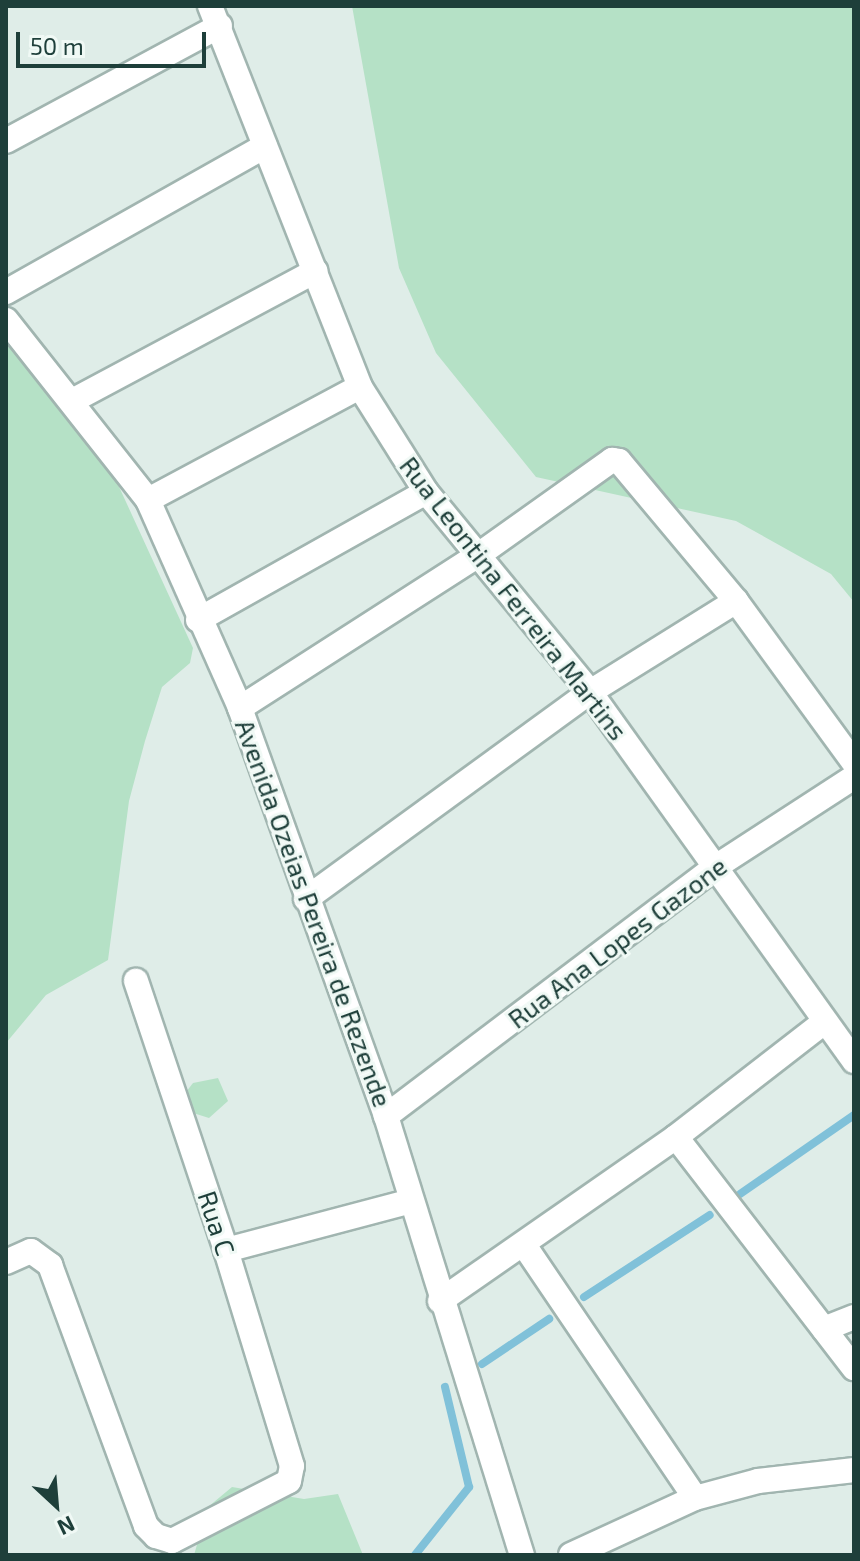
<!DOCTYPE html>
<html>
<head>
<meta charset="utf-8">
<style>
	body { margin:0 }
	#map { position:relative; width:860px; height:1561px; overflow:hidden; background:#dfede8; font-family:"Exo 2",sans-serif }
	div>[style] { position:absolute }
	.green>* { inset:0; background:#b5e1c6 }
	.stream>* { height:8px; margin:-4px; padding:0 4px; transform-origin:4px; border-radius:4px; background:#80c1d9 }
	.roads { filter:drop-shadow(2px 0 #a1b5b0) drop-shadow(-2px 0 #a1b5b0) drop-shadow(0 2px #a1b5b0) drop-shadow(0 -2px #a1b5b0) }
	.street>* { height:24px; margin:-12px; padding:0 12px; transform-origin:12px; border-radius:12px; background:#fff }
	.secondary>* { height:24px; margin:-12px; padding:0 12px; transform-origin:12px; border-radius:12px; background:#fff }
	span { translate:-50% -50%; white-space:nowrap; text-align:center; line-height:1.15; -webkit-text-stroke:6px #f0f9f5; paint-order:stroke }
	.street-label { font-size:26px; color:#1e3f3a }
	.frame { position:absolute; inset:0; border:8px solid #1e3f3a; pointer-events:none }
	.north { position:absolute; left:16px; top:1465px; width:80px; height:80px; -webkit-text-stroke:6px #f0f9f5; paint-order:stroke; rotate:154deg; font-size:22px; font-weight:700; line-height:32px; text-align:center; color:#1e3f3a }
	.north::after { content:''; display:block; margin:auto; width:28px; height:36px; background:#1e3f3a; clip-path:polygon(50% 0,100% 100%,50% 72%,0 100%) }
	.scale { position:absolute; left:16px; top:32px; width:190px; height:36px; box-sizing:border-box; border:4px solid #1e3f3a; border-top:0; padding-left:10px; font-size:24px; line-height:28px; white-space:nowrap; color:#1e3f3a; -webkit-text-stroke:6px #f0f9f5; paint-order:stroke }
</style>
</head>
<body>
<div id="map">
	<div class="green">
		<div style="clip-path:polygon(352px 6px,854px 6px,854px 602px,831px 574px,736px 521px,536px 477px,436px 353px,399px 268px)"></div>
		<div style="clip-path:polygon(6px 341px,115px 478px,193px 648px,190px 663px,162px 687px,145px 741px,129px 801px,108px 960px,46px 995px,6px 1043px)"></div>
		<div style="clip-path:polygon(218px 1078px,228px 1101px,209px 1118px,190px 1112px,183px 1096px,193px 1083px)"></div>
		<div style="clip-path:polygon(232px 1487px,304px 1499px,338px 1494px,363px 1555px,194px 1555px,208px 1507px)"></div>
	</div>
	<div class="stream">
		<div style="left:740px;top:1194px;width:139px;rotate:-34.7deg"></div>
		<div style="left:584px;top:1297px;width:150px;rotate:-33.1deg"></div>
		<div style="left:482px;top:1364px;width:81px;rotate:-33.9deg"></div>
		<div style="left:415px;top:1555px;width:87px;rotate:-51.5deg"></div>
		<div style="left:469px;top:1487px;width:103px;rotate:-103.5deg"></div>
	</div>
	<div class="roads">
		<div class="street">
			<div style="left:210px;top:6px;width:409px;rotate:68.5deg"></div>
			<div style="left:360px;top:387px;width:124px;rotate:57.8deg"></div>
			<div style="left:426px;top:492px;width:259px;rotate:50.6deg"></div>
			<div style="left:590px;top:692px;width:454px;rotate:54.4deg"></div>
			<div style="left:6px;top:141px;width:243px;rotate:-28.3deg"></div>
			<div style="left:6px;top:292px;width:297px;rotate:-29.4deg"></div>
			<div style="left:6px;top:320px;width:229px;rotate:51.7deg"></div>
			<div style="left:148px;top:500px;width:227px;rotate:66.1deg"></div>
			<div style="left:240px;top:708px;width:433px;rotate:70.3deg"></div>
			<div style="left:386px;top:1116px;width:460px;rotate:72.8deg"></div>
			<div style="left:72px;top:401px;width:276px;rotate:-28.1deg"></div>
			<div style="left:148px;top:500px;width:240px;rotate:-28.1deg"></div>
			<div style="left:198px;top:620px;width:261px;rotate:-29.3deg"></div>
			<div style="left:240px;top:708px;width:282px;rotate:-32.7deg"></div>
			<div style="left:477px;top:556px;width:166px;rotate:-35.4deg"></div>
			<div style="left:612px;top:460px;width:7px;rotate:8deg"></div>
			<div style="left:619px;top:461px;width:182px;rotate:50.1deg"></div>
			<div style="left:736px;top:601px;width:200px;rotate:53.9deg"></div>
			<div style="left:306px;top:899px;width:351px;rotate:-36.1deg"></div>
			<div style="left:590px;top:692px;width:172px;rotate:-31.9deg"></div>
			<div style="left:386px;top:1116px;width:411px;rotate:-37.1deg"></div>
			<div style="left:714px;top:868px;width:167px;rotate:-33deg"></div>
			<div style="left:676px;top:1137px;width:292px;rotate:52.4deg"></div>
			<div style="left:524px;top:1245px;width:305px;rotate:55.9deg"></div>
			<div style="left:226px;top:1250px;width:191px;rotate:-14.8deg"></div>
			<div style="left:6px;top:1262px;width:27px;rotate:-24deg"></div>
			<div style="left:31px;top:1251px;width:24px;rotate:36deg"></div>
			<div style="left:50px;top:1265px;width:278px;rotate:69.8deg"></div>
			<div style="left:146px;top:1526px;width:14px;rotate:45deg"></div>
			<div style="left:156px;top:1536px;width:17px;rotate:17deg"></div>
			<div style="left:172px;top:1541px;width:131px;rotate:-27.1deg"></div>
			<div style="left:289px;top:1481px;width:15px;rotate:-79deg"></div>
			<div style="left:292px;top:1466px;width:226px;rotate:-107deg"></div>
			<div style="left:226px;top:1250px;width:284px;rotate:-108.5deg"></div>
			<div style="left:440px;top:1301px;width:287px;rotate:-34.8deg"></div>
			<div style="left:676px;top:1137px;width:187px;rotate:-37.8deg"></div>
			<div style="left:824px;top:1329px;width:32px;rotate:-22deg"></div>
		</div>
		<div class="secondary">
			<div style="left:571px;top:1555px;width:136px;rotate:-24.7deg"></div>
			<div style="left:695px;top:1498px;width:65px;rotate:-15.1deg"></div>
			<div style="left:758px;top:1481px;width:97px;rotate:-6.5deg"></div>
		</div>
	</div>
	<div class="street-label">
		<span style="left:514px;top:598px;rotate:52deg">Rua Leontina Ferreira Martins</span>
		<span style="left:314px;top:913px;rotate:70deg">Avenida Ozeias Pereira de Rezende</span>
		<span style="left:617px;top:942px;rotate:-37deg">Rua Ana Lopes Gazone</span>
		<span style="left:217px;top:1223px;rotate:72deg">Rua C</span>
	</div>
	<div class="frame"></div>
	<div class="north">N</div>
	<div class="scale">50 m</div>
</div>
</body>
</html>
